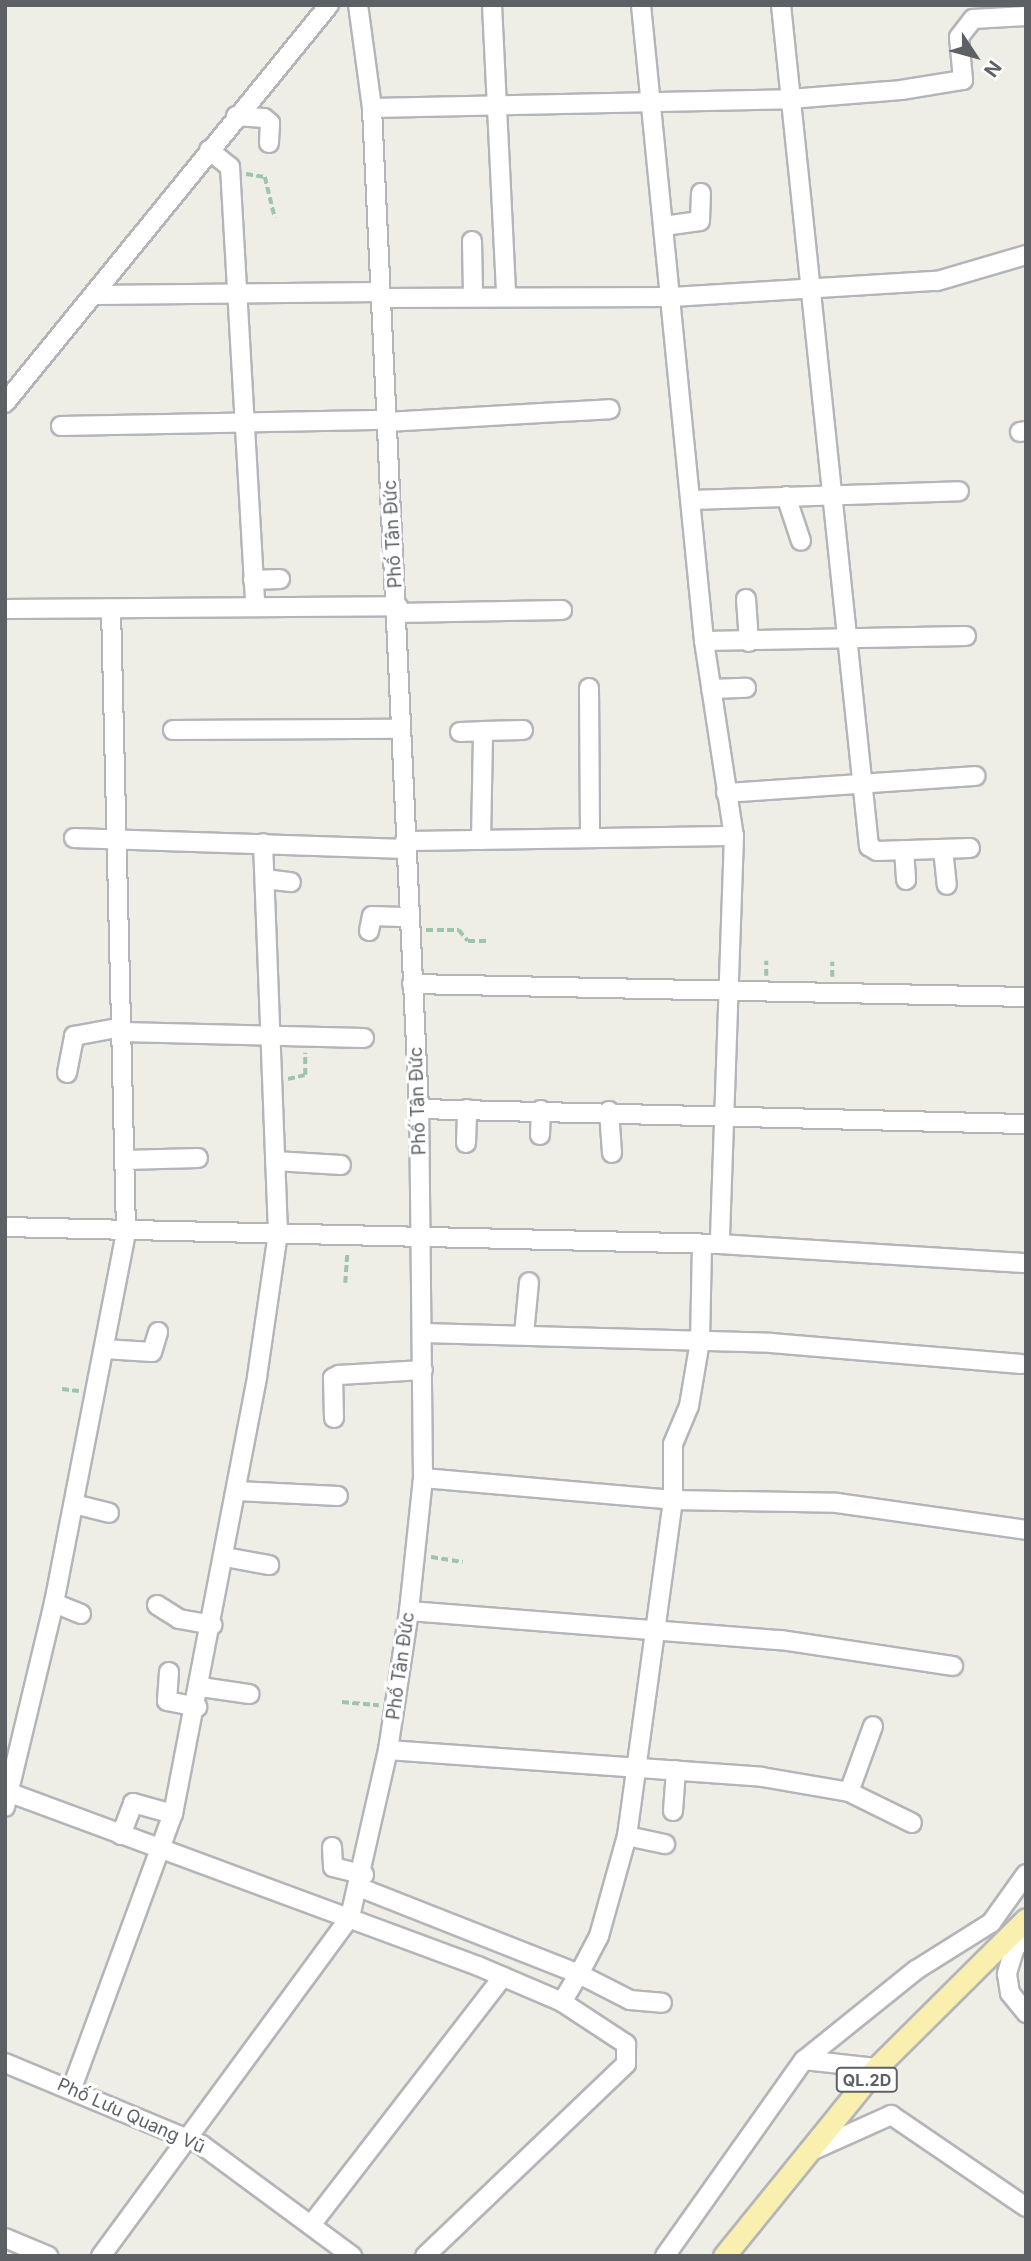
<!DOCTYPE html>
<html>
<head>
<meta charset="utf-8">
<style>
	body { margin:0 }
	#map { position:relative; width:1031px; height:2261px; overflow:hidden; background:#eeede6; font-family:Inter,sans-serif }
	div>[style] { position:absolute }
	.path>* { height:3.5px; margin-top:-1.75px; transform-origin:0; background:repeating-linear-gradient(90deg,#9ec4ab 0 7px,transparent 0 10.5px) }
	.roads { filter:drop-shadow(2px 0 #b3b5b9) drop-shadow(-2px 0 #b3b5b9) drop-shadow(0 2px #b3b5b9) drop-shadow(0 -2px #b3b5b9) }
	.minor>* { height:18px; margin:-9px; padding:0 9px; transform-origin:9px; border-radius:9px; background:#fff }
	.major>* { height:21px; margin:-10.5px; padding:0 10.5px; transform-origin:10.5px; border-radius:10.5px; background:#f9f0b0 }
	span { translate:-50% -50%; white-space:nowrap; text-align:center; line-height:1.15; -webkit-text-stroke:6px #fff; paint-order:stroke }
	.shield-label span { padding:2px 5px; background:#fff; border:2px solid; border-radius:5px; -webkit-text-stroke-width:0 }
	.shield-label { font-size:16px; color:#5d6065; font-weight:700 }
	.street-label { font-size:18px; color:#5d6065 }
	.frame { position:absolute; inset:0; border:7px solid #5d6065; pointer-events:none }
	.north { position:absolute; left:940px; top:21px; width:70px; height:70px; -webkit-text-stroke:5px #fff; paint-order:stroke; rotate:126deg; font-size:19px; font-weight:700; line-height:28px; text-align:center; color:#5d6065 }
	.north::after { content:''; display:block; margin:auto; width:24px; height:32px; background:#5d6065; clip-path:polygon(50% 0,100% 100%,50% 72%,0 100%) }
</style>
</head>
<body>
<div id="map">
	<div class="path">
		<div style="left:246px;top:174px;width:19px;rotate:9deg"></div>
		<div style="left:265px;top:177px;width:42px;rotate:76.3deg"></div>
		<div style="left:426px;top:930px;width:33px"></div>
		<div style="left:459px;top:930px;width:14px;rotate:51deg"></div>
		<div style="left:468px;top:941px;width:19px"></div>
		<div style="left:766px;top:976px;width:15px;rotate:-90deg"></div>
		<div style="left:832px;top:977px;width:15px;rotate:-90deg"></div>
		<div style="left:288px;top:1079px;width:17px;rotate:-13deg"></div>
		<div style="left:305px;top:1075px;width:22px;rotate:-90deg"></div>
		<div style="left:345px;top:1283px;width:31px;rotate:-86deg"></div>
		<div style="left:62px;top:1389px;width:17px;rotate:7deg"></div>
		<div style="left:431px;top:1557px;width:32px;rotate:9deg"></div>
		<div style="left:342px;top:1702px;width:37px;rotate:5deg"></div>
	</div>
	<div class="roads">
		<div class="minor">
			<div style="left:492px;top:5px;width:290px;rotate:87.2deg"></div>
			<div style="left:641px;top:5px;width:639px;rotate:84.34deg"></div>
			<div style="left:704px;top:641px;width:197px;rotate:81.3deg"></div>
			<div style="left:734px;top:836px;width:408px;rotate:92deg"></div>
			<div style="left:781px;top:5px;width:846px;rotate:84.03deg"></div>
			<div style="left:869px;top:846px;width:9px;rotate:32deg"></div>
			<div style="left:877px;top:851px;width:93px;rotate:-1.8deg"></div>
			<div style="left:372px;top:108px;width:418px;rotate:-1.2deg"></div>
			<div style="left:790px;top:99px;width:111px;rotate:-4.6deg"></div>
			<div style="left:901px;top:90px;width:63px;rotate:-9.2deg"></div>
			<div style="left:963px;top:80px;width:43px;rotate:-95.3deg"></div>
			<div style="left:959px;top:37px;width:23px;rotate:-52deg"></div>
			<div style="left:973px;top:19px;width:53px;rotate:-3.2deg"></div>
			<div style="left:236px;top:116px;width:28px;rotate:4deg"></div>
			<div style="left:264px;top:118px;width:8px;rotate:40deg"></div>
			<div style="left:270px;top:123px;width:20px;rotate:93deg"></div>
			<div style="left:209px;top:150px;width:27px;rotate:39deg"></div>
			<div style="left:230px;top:167px;width:440px;rotate:86.7deg"></div>
			<div style="left:664px;top:226px;width:36px;rotate:-8deg"></div>
			<div style="left:700px;top:221px;width:28px;rotate:-88deg"></div>
			<div style="left:472px;top:241px;width:54px;rotate:88.9deg"></div>
			<div style="left:96px;top:295px;width:283px;rotate:-0.6deg"></div>
			<div style="left:380px;top:298px;width:292px;rotate:-0.2deg"></div>
			<div style="left:672px;top:297px;width:265px;rotate:-3.5deg"></div>
			<div style="left:937px;top:281px;width:93px;rotate:-16.3deg"></div>
			<div style="left:5px;top:403px;width:513px;rotate:-50.85deg"></div>
			<div style="left:387px;top:422px;width:223px;rotate:-3.3deg"></div>
			<div style="left:61px;top:426px;width:326px;rotate:-1.1deg"></div>
			<div style="left:1020px;top:432px;width:6px;rotate:-9deg"></div>
			<div style="left:786px;top:496px;width:47px;rotate:71.6deg"></div>
			<div style="left:693px;top:500px;width:266px;rotate:-1.9deg"></div>
			<div style="left:253px;top:580px;width:27px;rotate:-2deg"></div>
			<div style="left:746px;top:599px;width:43px;rotate:86deg"></div>
			<div style="left:5px;top:609px;width:393px;rotate:-0.4deg"></div>
			<div style="left:397px;top:613px;width:165px;rotate:-1deg"></div>
			<div style="left:704px;top:641px;width:262px;rotate:-1.1deg"></div>
			<div style="left:589px;top:688px;width:150px;rotate:89.6deg"></div>
			<div style="left:711px;top:689px;width:35px;rotate:-2deg"></div>
			<div style="left:173px;top:730px;width:226px;rotate:-0.3deg"></div>
			<div style="left:460px;top:732px;width:23px;rotate:-2deg"></div>
			<div style="left:726px;top:793px;width:250px;rotate:-3.9deg"></div>
			<div style="left:74px;top:838px;width:331px;rotate:1.9deg"></div>
			<div style="left:481px;top:840px;width:109px;rotate:-88.9deg"></div>
			<div style="left:483px;top:731px;width:40px;rotate:-1.4deg"></div>
			<div style="left:405px;top:841px;width:329px;rotate:-0.9deg"></div>
			<div style="left:943px;top:849px;width:36px;rotate:84deg"></div>
			<div style="left:904px;top:850px;width:30px;rotate:86deg"></div>
			<div style="left:265px;top:879px;width:26px;rotate:7deg"></div>
			<div style="left:369px;top:931px;width:15px;rotate:-79deg"></div>
			<div style="left:372px;top:916px;width:37px;rotate:2deg"></div>
			<div style="left:412px;top:984px;width:614px;rotate:1.21deg"></div>
			<div style="left:122px;top:1032px;width:242px;rotate:1.4deg"></div>
			<div style="left:67px;top:1073px;width:38px;rotate:-79deg"></div>
			<div style="left:74px;top:1036px;width:49px;rotate:-10.6deg"></div>
			<div style="left:419px;top:1109px;width:607px;rotate:1.42deg"></div>
			<div style="left:609px;top:1111px;width:42px;rotate:85.9deg"></div>
			<div style="left:540px;top:1135px;width:25px;rotate:-88deg"></div>
			<div style="left:466px;top:1143px;width:34px;rotate:-88deg"></div>
			<div style="left:125px;top:1160px;width:73px;rotate:-1.6deg"></div>
			<div style="left:275px;top:1161px;width:66px;rotate:3.5deg"></div>
			<div style="left:5px;top:1227px;width:715px;rotate:1.36deg"></div>
			<div style="left:720px;top:1244px;width:307px;rotate:3.6deg"></div>
			<div style="left:423px;top:1333px;width:348px;rotate:1.6deg"></div>
			<div style="left:771px;top:1343px;width:251px;rotate:4.8deg"></div>
			<div style="left:524px;top:1334px;width:52px;rotate:-84.5deg"></div>
			<div style="left:104px;top:1349px;width:48px;rotate:3.6deg"></div>
			<div style="left:152px;top:1352px;width:21px;rotate:-73deg"></div>
			<div style="left:334px;top:1418px;width:40px;rotate:-91.4deg"></div>
			<div style="left:333px;top:1378px;width:7px;rotate:-27deg"></div>
			<div style="left:339px;top:1375px;width:84px;rotate:-3.4deg"></div>
			<div style="left:423px;top:1478px;width:251px;rotate:5deg"></div>
			<div style="left:673px;top:1500px;width:164px;rotate:1deg"></div>
			<div style="left:837px;top:1503px;width:191px;rotate:8.1deg"></div>
			<div style="left:237px;top:1491px;width:101px;rotate:2.8deg"></div>
			<div style="left:74px;top:1504px;width:36px;rotate:14deg"></div>
			<div style="left:225px;top:1557px;width:45px;rotate:10.3deg"></div>
			<div style="left:54px;top:1603px;width:29px;rotate:22deg"></div>
			<div style="left:157px;top:1605px;width:26px;rotate:32deg"></div>
			<div style="left:179px;top:1619px;width:34px;rotate:10deg"></div>
			<div style="left:409px;top:1611px;width:373px;rotate:4.5deg"></div>
			<div style="left:781px;top:1640px;width:174px;rotate:8.6deg"></div>
			<div style="left:169px;top:1672px;width:29px;rotate:94deg"></div>
			<div style="left:167px;top:1701px;width:31px;rotate:11deg"></div>
			<div style="left:201px;top:1687px;width:49px;rotate:8.3deg"></div>
			<div style="left:388px;top:1750px;width:375px;rotate:4.1deg"></div>
			<div style="left:762px;top:1777px;width:88px;rotate:9.8deg"></div>
			<div style="left:849px;top:1792px;width:70px;rotate:26.2deg"></div>
			<div style="left:5px;top:1791px;width:504px;rotate:20.3deg"></div>
			<div style="left:478px;top:1966px;width:91px;rotate:23.2deg"></div>
			<div style="left:562px;top:2002px;width:77px;rotate:33.3deg"></div>
			<div style="left:626px;top:2044px;width:20px;rotate:90deg"></div>
			<div style="left:626px;top:2064px;width:278px;rotate:136.3deg"></div>
			<div style="left:849px;top:1792px;width:70px;rotate:-70deg"></div>
			<div style="left:5px;top:1807px;width:210px;rotate:-76.5deg"></div>
			<div style="left:54px;top:1603px;width:379px;rotate:-79deg"></div>
			<div style="left:126px;top:1231px;width:621px;rotate:-91.38deg"></div>
			<div style="left:673px;top:1811px;width:41px;rotate:-85.8deg"></div>
			<div style="left:121px;top:1835px;width:34px;rotate:-69deg"></div>
			<div style="left:133px;top:1803px;width:41px;rotate:15.4deg"></div>
			<div style="left:627px;top:1836px;width:39px;rotate:12deg"></div>
			<div style="left:332px;top:1847px;width:20px;rotate:87deg"></div>
			<div style="left:333px;top:1867px;width:32px;rotate:14deg"></div>
			<div style="left:361px;top:1888px;width:234px;rotate:21.5deg"></div>
			<div style="left:579px;top:1974px;width:43px;rotate:-62.2deg"></div>
			<div style="left:599px;top:1936px;width:104px;rotate:-74.4deg"></div>
			<div style="left:627px;top:1836px;width:339px;rotate:-82.2deg"></div>
			<div style="left:673px;top:1500px;width:56px;rotate:-90deg"></div>
			<div style="left:673px;top:1444px;width:41px;rotate:-67.2deg"></div>
			<div style="left:689px;top:1406px;width:66px;rotate:-80.4deg"></div>
			<div style="left:700px;top:1341px;width:97px;rotate:-88.8deg"></div>
			<div style="left:1026px;top:1939px;width:14px;rotate:144deg"></div>
			<div style="left:1015px;top:1947px;width:28px;rotate:107deg"></div>
			<div style="left:1007px;top:1974px;width:19px;rotate:81deg"></div>
			<div style="left:1010px;top:1993px;width:26px;rotate:51deg"></div>
			<div style="left:562px;top:2002px;width:33px;rotate:-59deg"></div>
			<div style="left:579px;top:1974px;width:57px;rotate:27deg"></div>
			<div style="left:630px;top:2000px;width:32px;rotate:5deg"></div>
			<div style="left:804px;top:2060px;width:72px;rotate:6.3deg"></div>
			<div style="left:5px;top:2063px;width:213px;rotate:22.6deg"></div>
			<div style="left:202px;top:2145px;width:187px;rotate:36.5deg"></div>
			<div style="left:72px;top:2088px;width:292px;rotate:-69.8deg"></div>
			<div style="left:173px;top:1814px;width:445px;rotate:-79.1deg"></div>
			<div style="left:257px;top:1377px;width:146px;rotate:-81.7deg"></div>
			<div style="left:278px;top:1233px;width:390px;rotate:-92.2deg"></div>
			<div style="left:811px;top:2151px;width:88px;rotate:-24.2deg"></div>
			<div style="left:891px;top:2115px;width:163px;rotate:34.3deg"></div>
			<div style="left:311px;top:2225px;width:314px;rotate:-52.3deg"></div>
			<div style="left:5px;top:2238px;width:47px;rotate:22.7deg"></div>
			<div style="left:101px;top:2256px;width:421px;rotate:-53.7deg"></div>
			<div style="left:350px;top:1917px;width:171px;rotate:-77.2deg"></div>
			<div style="left:388px;top:1750px;width:141px;rotate:-81.4deg"></div>
			<div style="left:409px;top:1611px;width:134px;rotate:-84deg"></div>
			<div style="left:423px;top:1478px;width:369px;rotate:-90.6deg"></div>
			<div style="left:419px;top:1109px;width:1002px;rotate:-92.69deg"></div>
			<div style="left:372px;top:108px;width:104px;rotate:-97.7deg"></div>
			<div style="left:665px;top:2256px;width:240px;rotate:-54.7deg"></div>
			<div style="left:804px;top:2060px;width:144px;rotate:-38.8deg"></div>
			<div style="left:916px;top:1970px;width:89px;rotate:-32.1deg"></div>
			<div style="left:991px;top:1923px;width:60px;rotate:-54.5deg"></div>
		</div>
		<div class="major">
			<div style="left:724px;top:2256px;width:242px;rotate:-51deg"></div>
			<div style="left:876px;top:2068px;width:211px;rotate:-44.8deg"></div>
		</div>
	</div>
	<div class="shield-label">
		<span style="left:867px;top:2080px">QL.2D</span>
	</div>
	<div class="street-label">
		<span style="left:393px;top:534px;rotate:-93deg">Phố Tân Đức</span>
		<span style="left:418px;top:1101px;rotate:-92deg">Phố Tân Đức</span>
		<span style="left:401px;top:1666px;rotate:-82deg">Phố Tân Đức</span>
		<span style="left:131px;top:2116px;rotate:24deg">Phố Lưu Quang Vũ</span>
	</div>
	<div class="frame"></div>
	<div class="north">N</div>
</div>
</body>
</html>
